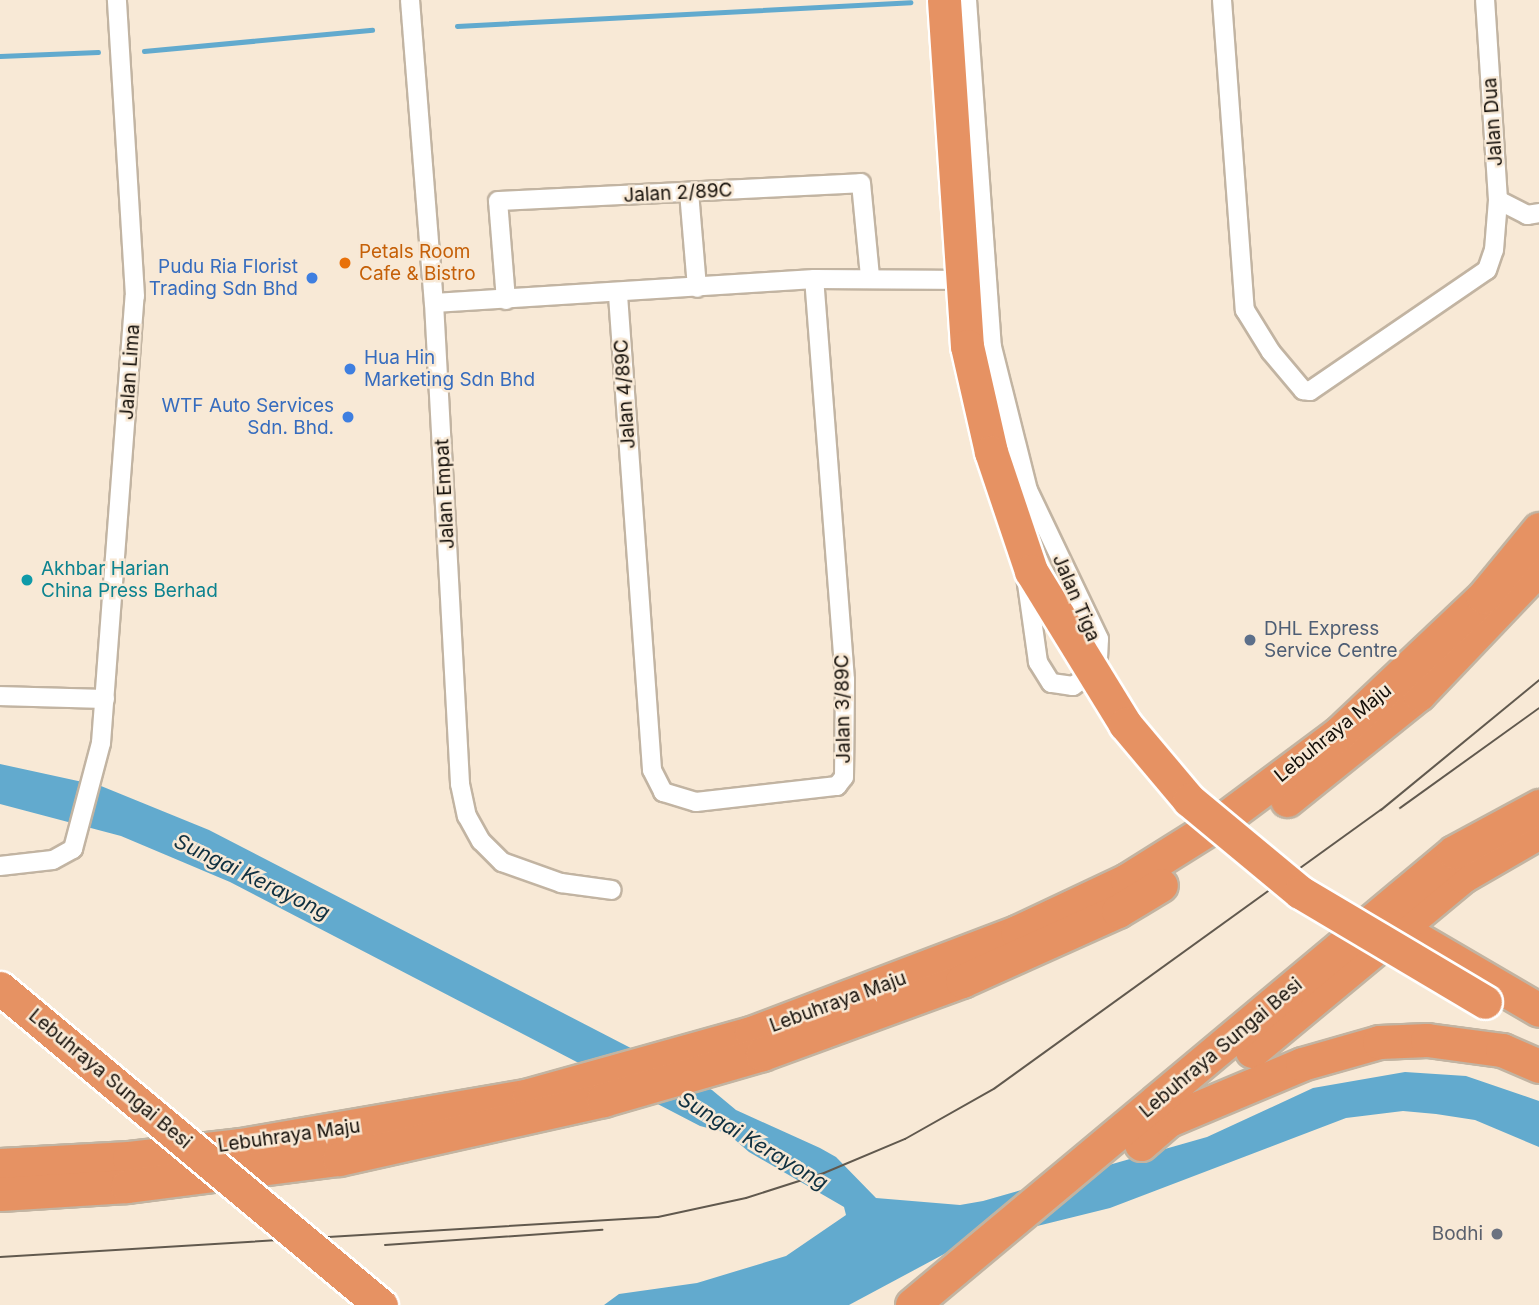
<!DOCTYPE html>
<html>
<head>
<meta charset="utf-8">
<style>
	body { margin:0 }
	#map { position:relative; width:1539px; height:1305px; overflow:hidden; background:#f8e9d6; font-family:Inter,sans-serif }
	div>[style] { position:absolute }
	.water>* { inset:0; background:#62aace }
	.stream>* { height:4.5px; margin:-2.25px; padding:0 2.25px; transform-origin:2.25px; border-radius:2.25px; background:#62aace }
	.roads { filter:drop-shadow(2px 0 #c2b4a2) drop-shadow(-2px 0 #c2b4a2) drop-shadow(0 2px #c2b4a2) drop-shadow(0 -2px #c2b4a2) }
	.minor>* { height:18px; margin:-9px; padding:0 9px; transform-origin:9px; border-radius:9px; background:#fff }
	.motorway>* { height:33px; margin:-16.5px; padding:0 16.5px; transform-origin:16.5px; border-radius:16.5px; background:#e69263 }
	.tram>* { height:2px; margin:-1px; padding:0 1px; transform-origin:1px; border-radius:1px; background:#61594e }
	.bridges { filter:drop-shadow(2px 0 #fff) drop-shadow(-2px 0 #fff) drop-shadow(0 2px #fff) drop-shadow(0 -2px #fff) }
	.motorway-bridge>* { height:33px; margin:-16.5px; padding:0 16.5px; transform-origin:16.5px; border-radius:16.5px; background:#e69263 }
	.dots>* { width:19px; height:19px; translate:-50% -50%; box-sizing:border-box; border:4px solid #f8e9d6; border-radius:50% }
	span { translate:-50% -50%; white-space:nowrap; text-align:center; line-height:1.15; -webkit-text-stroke:5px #f8e9d6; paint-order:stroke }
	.street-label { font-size:19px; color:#140f09 }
	.food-label { font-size:19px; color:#c56008 }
	.left { translate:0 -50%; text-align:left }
	.shop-label { font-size:19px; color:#366cbe }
	.right { translate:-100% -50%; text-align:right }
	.culture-label { font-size:19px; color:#0d838f }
	.service-label { font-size:19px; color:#4e5e75 }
	.worship-label { font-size:19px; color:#5b616d }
	.water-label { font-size:21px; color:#0f3040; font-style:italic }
</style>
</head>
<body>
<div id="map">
	<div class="water">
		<div style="clip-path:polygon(0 764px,101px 786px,209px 830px,712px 1090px,736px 1110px,820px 1148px,836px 1157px,876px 1198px,960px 1205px,983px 1201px,1207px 1137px,1313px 1088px,1405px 1072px,1466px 1076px,1539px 1101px,1539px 1147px,1475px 1120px,1436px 1114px,1403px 1111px,1346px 1118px,1110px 1208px,961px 1245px,849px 1305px,604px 1305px,619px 1294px,697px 1283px,786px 1256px,846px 1215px,844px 1207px,749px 1152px,727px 1133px,700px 1126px,230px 882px,121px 836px,0 804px)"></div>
	</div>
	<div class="stream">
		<div style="left:457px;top:26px;width:454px;rotate:-3deg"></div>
		<div style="left:144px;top:51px;width:229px;rotate:-5.3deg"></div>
		<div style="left:0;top:56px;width:98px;rotate:-2.3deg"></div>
	</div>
	<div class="roads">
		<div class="minor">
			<div style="left:410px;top:0;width:304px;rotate:85.5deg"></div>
			<div style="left:434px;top:303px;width:482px;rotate:86.9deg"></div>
			<div style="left:460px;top:784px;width:33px;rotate:78deg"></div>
			<div style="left:467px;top:816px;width:29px;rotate:61deg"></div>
			<div style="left:481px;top:841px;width:30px;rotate:45deg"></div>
			<div style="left:502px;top:862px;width:63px;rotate:19.6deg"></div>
			<div style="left:561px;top:883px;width:51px;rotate:7.8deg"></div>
			<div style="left:967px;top:0;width:348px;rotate:85.9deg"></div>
			<div style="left:992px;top:347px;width:147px;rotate:75.9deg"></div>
			<div style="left:1028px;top:490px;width:165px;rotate:64.5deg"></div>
			<div style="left:1099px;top:639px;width:20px;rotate:93deg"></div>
			<div style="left:1098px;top:659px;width:17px;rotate:118deg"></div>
			<div style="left:1090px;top:674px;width:21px;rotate:145deg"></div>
			<div style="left:1073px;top:686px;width:22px;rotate:-172deg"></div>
			<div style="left:1051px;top:683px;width:25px;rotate:-122deg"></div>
			<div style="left:1038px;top:662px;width:86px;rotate:-98deg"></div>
			<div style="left:1222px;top:0;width:311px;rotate:85.8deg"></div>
			<div style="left:1245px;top:310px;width:49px;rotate:58.2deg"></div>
			<div style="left:1271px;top:352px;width:50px;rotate:49.9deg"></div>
			<div style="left:1303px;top:390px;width:7px;rotate:8deg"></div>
			<div style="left:1310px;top:391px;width:214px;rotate:-34.4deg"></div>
			<div style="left:1487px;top:270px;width:21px;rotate:-71deg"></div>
			<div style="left:1494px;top:250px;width:50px;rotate:-85.4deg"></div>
			<div style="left:1498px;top:200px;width:200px;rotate:-93.7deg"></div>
			<div style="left:689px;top:192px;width:96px;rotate:85.2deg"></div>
			<div style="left:1498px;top:200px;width:33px;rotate:27deg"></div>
			<div style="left:1527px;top:215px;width:12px;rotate:-9deg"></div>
			<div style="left:618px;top:295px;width:476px;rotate:85.9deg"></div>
			<div style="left:652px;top:770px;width:25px;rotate:63deg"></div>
			<div style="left:663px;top:792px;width:34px;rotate:17deg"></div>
			<div style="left:696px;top:802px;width:142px;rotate:-6.5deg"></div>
			<div style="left:837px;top:786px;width:11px;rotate:-52deg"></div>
			<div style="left:844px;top:777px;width:97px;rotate:-89.4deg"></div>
			<div style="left:845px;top:680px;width:402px;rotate:-94.4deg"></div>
			<div style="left:506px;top:300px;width:99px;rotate:-94.6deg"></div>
			<div style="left:498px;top:201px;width:363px;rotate:-2.8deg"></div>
			<div style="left:861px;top:183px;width:94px;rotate:84.5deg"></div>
			<div style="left:434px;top:303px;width:381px;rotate:-3.6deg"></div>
			<div style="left:814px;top:279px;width:155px;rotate:0.4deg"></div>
			<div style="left:0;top:696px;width:105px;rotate:1.6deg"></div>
			<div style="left:0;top:866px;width:53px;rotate:-6.5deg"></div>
			<div style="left:53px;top:860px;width:23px;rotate:-29deg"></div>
			<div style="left:73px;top:849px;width:110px;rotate:-75.2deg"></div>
			<div style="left:101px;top:743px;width:448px;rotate:-85.7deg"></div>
			<div style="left:135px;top:296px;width:297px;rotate:-93.5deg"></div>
		</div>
		<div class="motorway">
			<div style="left:1287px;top:800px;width:169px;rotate:-38.8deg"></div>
			<div style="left:1419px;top:694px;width:174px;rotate:-46.4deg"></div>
			<div style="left:1404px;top:931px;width:156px;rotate:30.3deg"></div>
			<div style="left:1252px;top:1051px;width:274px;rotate:-39.7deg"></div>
			<div style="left:1463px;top:876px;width:88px;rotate:-30.1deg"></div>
			<div style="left:1141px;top:1144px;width:37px;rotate:-41deg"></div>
			<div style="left:1169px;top:1120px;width:144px;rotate:-22.8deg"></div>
			<div style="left:1302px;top:1064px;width:80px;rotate:-15.9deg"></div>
			<div style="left:1379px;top:1042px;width:48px;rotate:-2.4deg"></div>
			<div style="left:1427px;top:1040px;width:76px;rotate:7.6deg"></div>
			<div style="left:1502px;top:1050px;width:40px;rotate:23.4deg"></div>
			<div style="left:0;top:1165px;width:129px;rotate:-3.1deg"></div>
			<div style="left:129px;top:1158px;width:113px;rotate:-6.6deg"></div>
			<div style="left:241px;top:1145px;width:292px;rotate:-9.8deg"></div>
			<div style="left:529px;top:1095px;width:230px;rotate:-15.6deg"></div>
			<div style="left:751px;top:1033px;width:285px;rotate:-20.8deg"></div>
			<div style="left:1017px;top:932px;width:122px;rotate:-25.3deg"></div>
			<div style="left:1127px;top:880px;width:111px;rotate:-32.1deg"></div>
			<div style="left:1221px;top:821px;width:147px;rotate:-36.7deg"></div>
			<div style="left:1339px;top:733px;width:198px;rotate:-43.4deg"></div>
			<div style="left:1483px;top:597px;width:88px;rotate:-50.5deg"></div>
			<div style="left:0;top:1194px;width:127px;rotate:-3.6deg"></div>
			<div style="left:127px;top:1186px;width:214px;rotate:-7.3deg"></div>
			<div style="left:339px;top:1159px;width:271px;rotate:-12.6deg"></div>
			<div style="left:603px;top:1100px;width:166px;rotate:-16.1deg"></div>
			<div style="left:762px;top:1054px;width:213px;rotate:-20.1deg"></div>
			<div style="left:962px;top:981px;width:171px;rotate:-24.2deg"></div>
			<div style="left:1118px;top:911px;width:50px;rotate:-31.2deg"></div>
			<div style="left:912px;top:1305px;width:706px;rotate:-39.89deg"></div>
			<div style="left:1454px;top:852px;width:97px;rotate:-28.4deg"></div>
		</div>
	</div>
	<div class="tram">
		<div style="left:1400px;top:808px;width:171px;rotate:-35.7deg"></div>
		<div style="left:385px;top:1245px;width:218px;rotate:-4deg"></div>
		<div style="left:0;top:1257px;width:659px;rotate:-3.48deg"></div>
		<div style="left:658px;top:1217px;width:90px;rotate:-12.2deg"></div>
		<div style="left:746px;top:1198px;width:82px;rotate:-17.8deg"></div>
		<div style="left:824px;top:1173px;width:88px;rotate:-22.8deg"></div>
		<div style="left:905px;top:1139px;width:103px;rotate:-29.5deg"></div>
		<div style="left:995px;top:1088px;width:476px;rotate:-35.8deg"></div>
		<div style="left:1381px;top:810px;width:205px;rotate:-39.4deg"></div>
	</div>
	<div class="bridges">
		<div class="motorway-bridge">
			<div style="left:944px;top:0;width:347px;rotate:86.2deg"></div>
			<div style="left:967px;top:346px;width:109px;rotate:77.2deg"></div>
			<div style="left:991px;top:452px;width:126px;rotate:71.4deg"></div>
			<div style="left:1031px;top:571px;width:180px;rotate:58.4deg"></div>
			<div style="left:1125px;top:724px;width:99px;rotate:49.9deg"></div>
			<div style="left:1189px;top:800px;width:144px;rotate:39.7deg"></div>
			<div style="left:1300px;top:892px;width:215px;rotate:30.7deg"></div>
			<div style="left:0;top:988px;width:496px;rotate:39.8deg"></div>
		</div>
	</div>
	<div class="dots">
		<div style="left:345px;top:263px;background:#e8710a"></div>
		<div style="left:312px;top:278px;background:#3f7fe0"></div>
		<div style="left:350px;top:369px;background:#3f7fe0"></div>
		<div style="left:348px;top:417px;background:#3f7fe0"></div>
		<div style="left:27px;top:580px;background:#0f9aa8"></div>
		<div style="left:1250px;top:640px;background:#5c6f8a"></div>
		<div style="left:1497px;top:1234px;background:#6b7280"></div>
	</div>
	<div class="street-label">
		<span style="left:1493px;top:122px;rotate:-94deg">Jalan Dua</span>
		<span style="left:678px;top:193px;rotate:-3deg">Jalan 2/89C</span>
		<span style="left:130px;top:372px;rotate:-86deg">Jalan Lima</span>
		<span style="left:625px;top:394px;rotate:-94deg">Jalan 4/89C</span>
		<span style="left:445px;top:494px;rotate:-93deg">Jalan Empat</span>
		<span style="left:1076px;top:598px;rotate:67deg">Jalan Tiga</span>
		<span style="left:843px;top:709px;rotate:-91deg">Jalan 3/89C</span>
		<span style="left:1333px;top:733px;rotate:-39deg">Lebuhraya Maju</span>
		<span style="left:838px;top:1002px;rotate:-20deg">Lebuhraya Maju</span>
		<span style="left:1221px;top:1048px;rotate:-40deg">Lebuhraya Sungai Besi</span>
		<span style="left:110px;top:1079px;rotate:40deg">Lebuhraya Sungai Besi</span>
		<span style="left:289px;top:1136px;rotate:-8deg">Lebuhraya Maju</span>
	</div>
	<div class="food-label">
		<span class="left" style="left:359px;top:263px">Petals Room<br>Cafe &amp; Bistro</span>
	</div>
	<div class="shop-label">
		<span class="right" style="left:298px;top:278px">Pudu Ria Florist<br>Trading Sdn Bhd</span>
		<span class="left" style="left:364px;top:369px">Hua Hin<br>Marketing Sdn Bhd</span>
		<span class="right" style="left:334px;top:417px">WTF Auto Services<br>Sdn. Bhd.</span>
	</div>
	<div class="culture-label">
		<span class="left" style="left:41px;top:580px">Akhbar Harian<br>China Press Berhad</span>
	</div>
	<div class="service-label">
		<span class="left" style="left:1264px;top:640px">DHL Express<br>Service Centre</span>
	</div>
	<div class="worship-label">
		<span class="right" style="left:1483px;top:1234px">Bodhi</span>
	</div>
	<div class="water-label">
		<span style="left:252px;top:877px;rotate:26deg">Sungai Kerayong</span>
		<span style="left:753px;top:1141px;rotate:31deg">Sungai Kerayong</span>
	</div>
</div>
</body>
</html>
